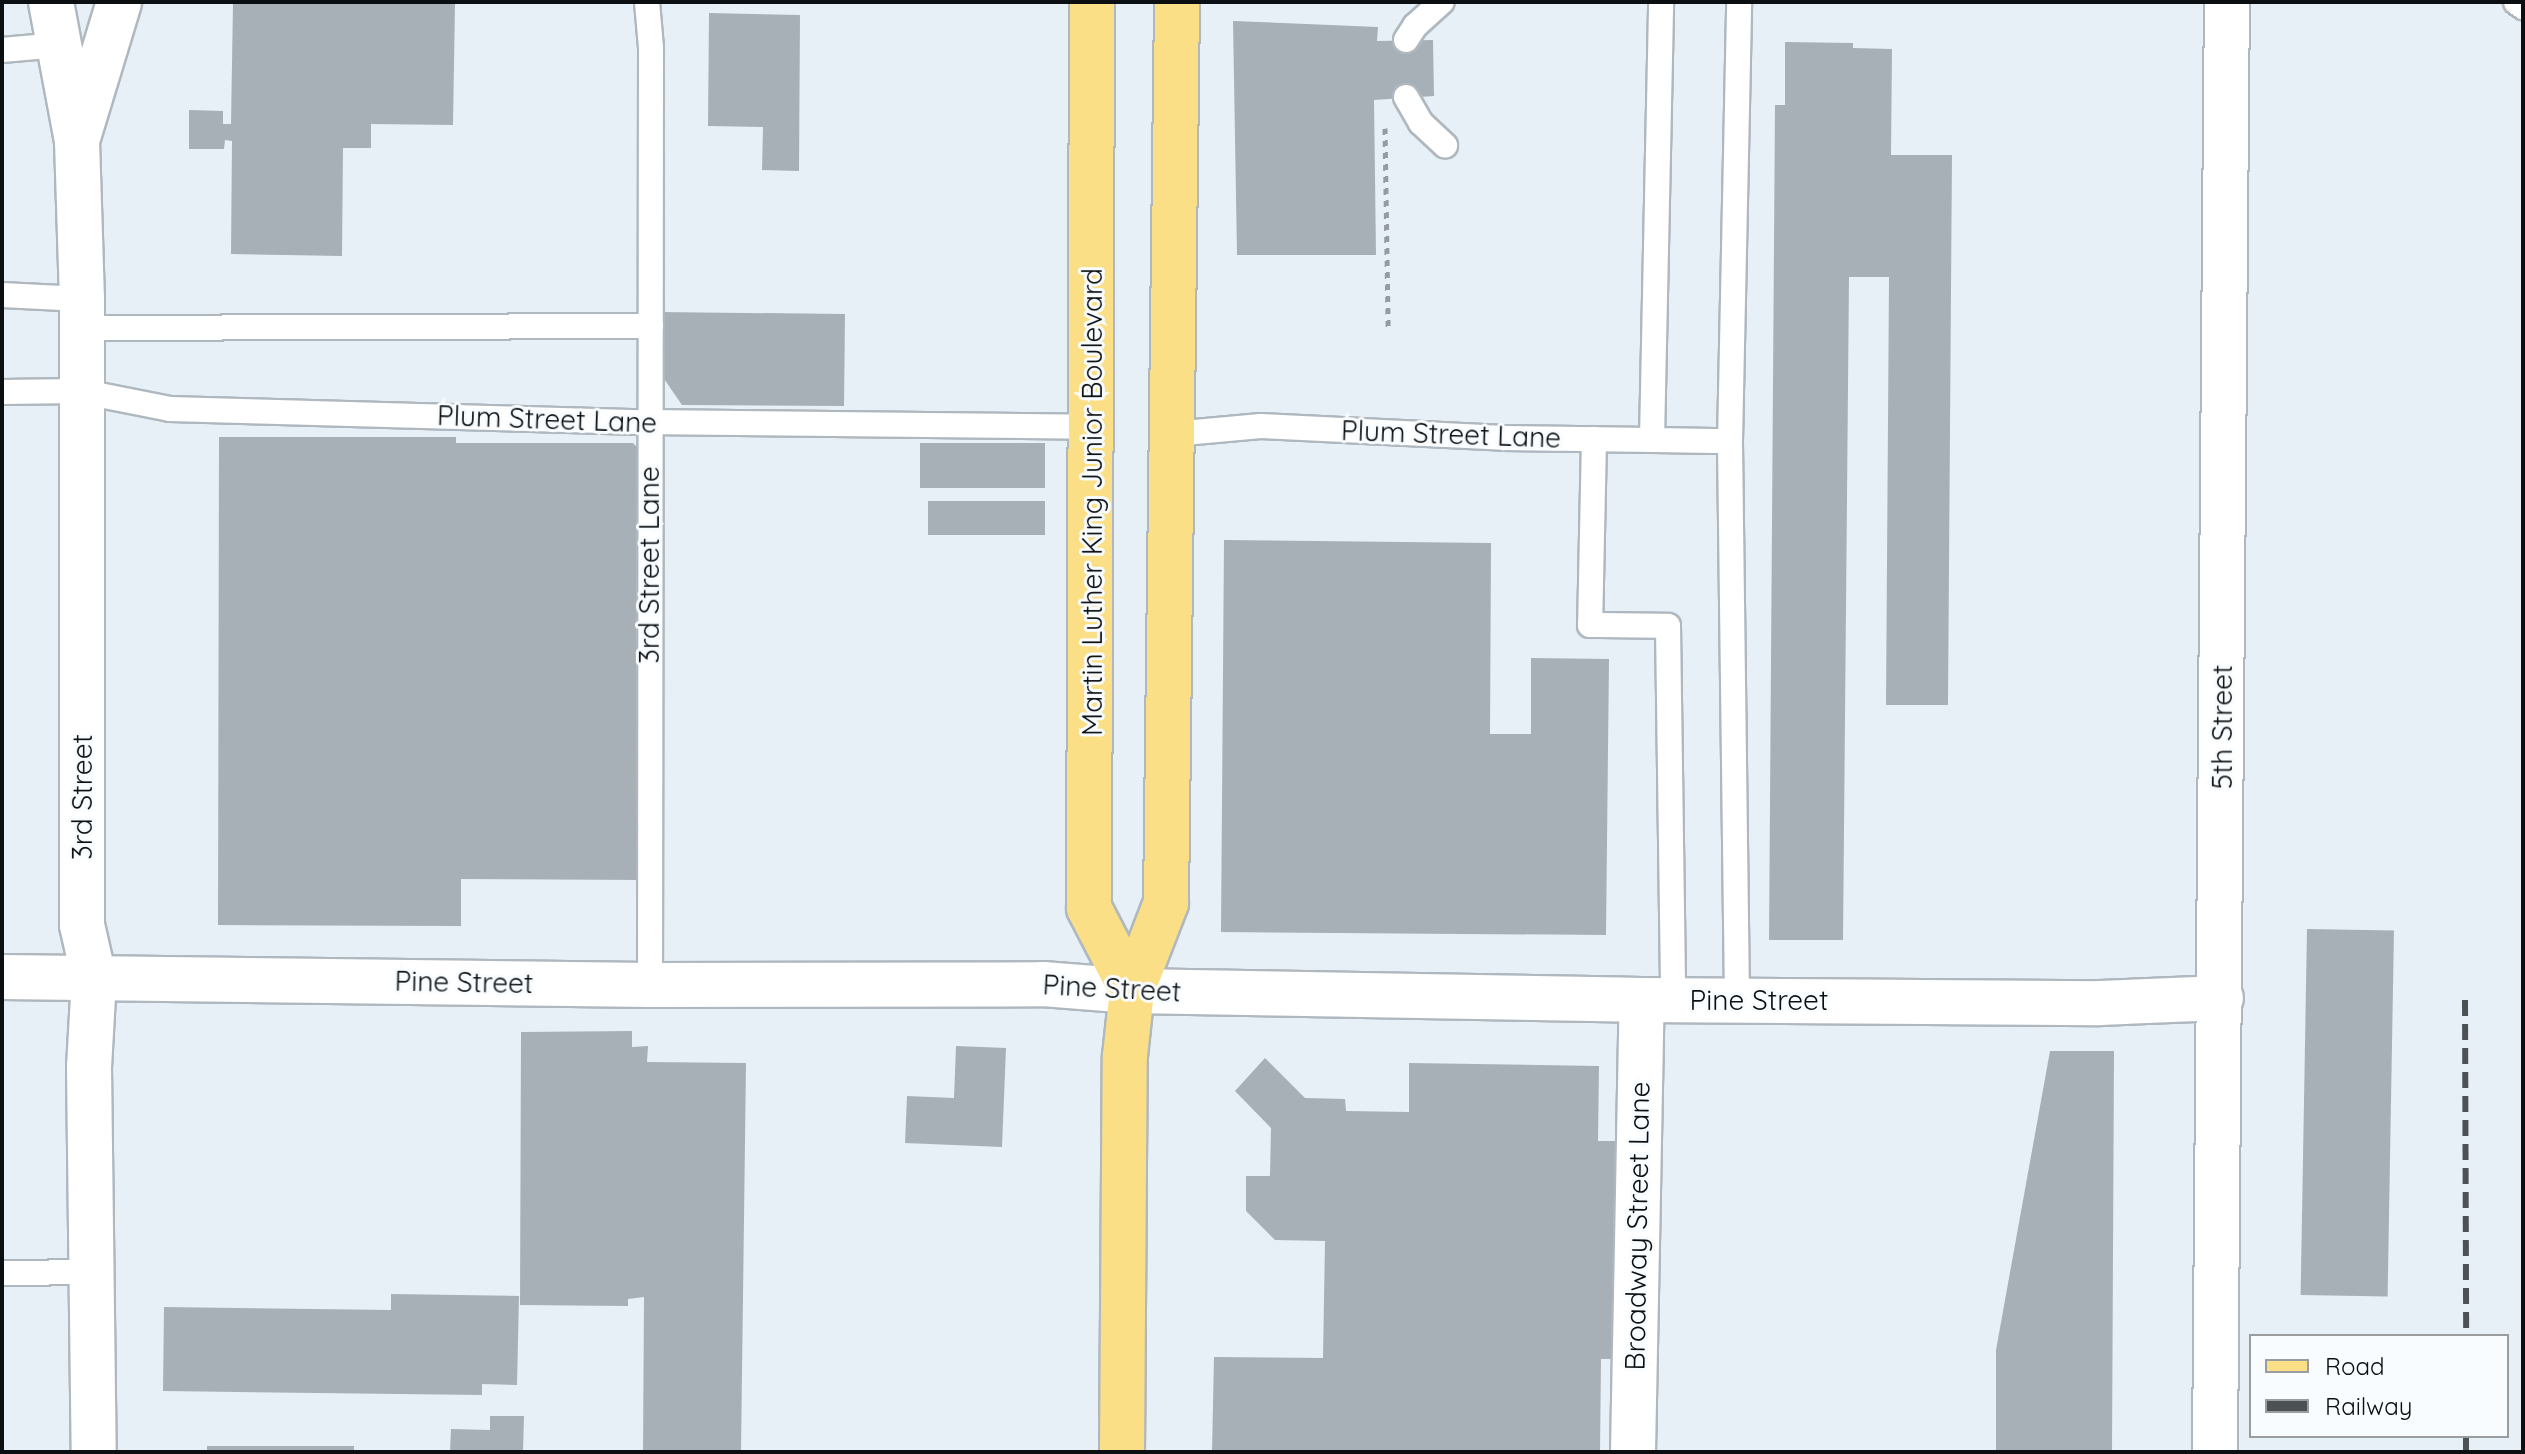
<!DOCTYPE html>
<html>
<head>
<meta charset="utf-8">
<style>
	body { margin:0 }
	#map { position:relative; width:2525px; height:1454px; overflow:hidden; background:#e7f0f7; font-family:Quicksand,sans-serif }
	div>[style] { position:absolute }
	.building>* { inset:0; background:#a7b0b6; transform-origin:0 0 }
	.path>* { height:5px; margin-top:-2.5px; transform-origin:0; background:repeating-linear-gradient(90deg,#959ba0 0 6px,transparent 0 12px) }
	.roads { filter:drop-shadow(2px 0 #b0b8bf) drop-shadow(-2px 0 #b0b8bf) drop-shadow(0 2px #b0b8bf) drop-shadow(0 -2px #b0b8bf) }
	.service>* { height:24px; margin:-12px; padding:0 12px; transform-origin:12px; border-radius:12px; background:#fff }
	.minor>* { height:44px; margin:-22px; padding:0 22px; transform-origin:22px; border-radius:22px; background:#fff }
	.primary>* { height:44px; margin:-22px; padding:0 22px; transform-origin:22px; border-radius:22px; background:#fbdf86 }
	.rail>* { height:6px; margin-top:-3px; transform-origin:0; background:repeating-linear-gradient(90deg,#4c5154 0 16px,transparent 0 24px) }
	span { translate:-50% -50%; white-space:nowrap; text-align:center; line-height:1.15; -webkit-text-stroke:6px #f8fcff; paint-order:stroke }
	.street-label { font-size:28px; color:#0c0f11 }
	.frame { position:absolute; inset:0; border:4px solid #0c0f11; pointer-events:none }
	.legend { position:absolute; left:2249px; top:1334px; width:260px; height:104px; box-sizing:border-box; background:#f8fcff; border:2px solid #9a9da0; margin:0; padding:10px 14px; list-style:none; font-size:24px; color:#0c0f11 }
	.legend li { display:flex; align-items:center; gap:16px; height:40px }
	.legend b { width:40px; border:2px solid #9a9da0 }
</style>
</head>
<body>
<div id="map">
	<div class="building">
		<div style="clip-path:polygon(233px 2px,455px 4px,453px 125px,371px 124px,371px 148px,343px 148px,342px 256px,231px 254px,232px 141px,225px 140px,224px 149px,189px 149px,189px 110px,223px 111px,223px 124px,231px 124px)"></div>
		<div style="clip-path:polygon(709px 13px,800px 15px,799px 171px,762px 170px,763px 127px,708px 126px)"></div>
		<div style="clip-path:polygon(1233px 21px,1378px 27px,1377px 41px,1433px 40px,1434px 96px,1374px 100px,1376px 255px,1237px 255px)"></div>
		<div style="clip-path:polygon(1785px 42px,1853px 43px,1853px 48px,1892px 49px,1891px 155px,1952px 155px,1948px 705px,1886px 705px,1889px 277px,1849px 277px,1843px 940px,1769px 940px,1775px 105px,1785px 105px)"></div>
		<div style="clip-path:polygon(659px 312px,845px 314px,844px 406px,682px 405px,658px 370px)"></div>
		<div style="clip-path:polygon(219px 437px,456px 437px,456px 443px,633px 443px,645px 455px,644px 880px,461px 879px,461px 926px,218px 925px)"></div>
		<div style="left:920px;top:443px;width:125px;height:45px"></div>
		<div style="left:928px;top:501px;width:117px;height:34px"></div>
		<div style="clip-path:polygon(1224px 540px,1491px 543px,1490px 734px,1531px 734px,1531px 658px,1609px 659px,1606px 935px,1221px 932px)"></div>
		<div style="left:2307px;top:929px;width:87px;height:366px;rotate:1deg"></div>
		<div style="clip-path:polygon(632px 1031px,632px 1047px,648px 1046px,647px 1062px,746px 1063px,741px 1452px,643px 1452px,644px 1297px,628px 1299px,628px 1306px,520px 1305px,521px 1032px)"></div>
		<div style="clip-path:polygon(956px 1046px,1006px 1048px,1002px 1147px,905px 1143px,907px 1096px,954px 1098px)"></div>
		<div style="clip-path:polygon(2050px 1051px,2114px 1051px,2112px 1452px,1996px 1452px,1996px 1350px)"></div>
		<div style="clip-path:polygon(1265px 1058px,1305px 1098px,1345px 1099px,1346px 1111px,1409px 1112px,1409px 1063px,1599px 1066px,1598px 1141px,1618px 1141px,1615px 1359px,1601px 1359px,1600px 1452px,1212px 1452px,1214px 1357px,1323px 1358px,1325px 1241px,1275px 1240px,1246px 1211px,1246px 1176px,1270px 1176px,1271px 1128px,1235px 1091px)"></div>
		<div style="clip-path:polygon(391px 1294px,519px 1296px,517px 1385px,482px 1384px,482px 1395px,163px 1391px,164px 1307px,391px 1310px)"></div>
		<div style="clip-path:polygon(490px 1416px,524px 1416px,523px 1452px,450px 1452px,451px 1429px,490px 1430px)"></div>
		<div style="left:207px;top:1446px;width:147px;height:6px"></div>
	</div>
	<div class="path">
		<div style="left:1385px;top:128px;width:200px;rotate:89.1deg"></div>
	</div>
	<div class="roads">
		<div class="service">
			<div style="left:647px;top:2px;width:46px;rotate:85deg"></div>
			<div style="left:651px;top:48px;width:937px;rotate:90.06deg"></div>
			<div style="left:2516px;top:2px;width:9px;rotate:36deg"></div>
			<div style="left:1406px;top:40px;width:17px;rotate:-57deg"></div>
			<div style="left:1415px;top:26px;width:36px;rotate:-42deg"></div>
			<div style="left:2px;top:50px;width:57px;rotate:-5deg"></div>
			<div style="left:1406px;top:97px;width:30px;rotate:60deg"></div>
			<div style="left:1421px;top:123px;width:33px;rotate:43deg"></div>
			<div style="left:2px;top:295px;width:80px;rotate:2.9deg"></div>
			<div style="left:82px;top:328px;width:569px;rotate:-0.2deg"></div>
			<div style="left:2px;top:392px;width:77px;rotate:-0.7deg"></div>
			<div style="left:79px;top:391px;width:93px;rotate:11.2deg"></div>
			<div style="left:170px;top:409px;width:479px;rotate:1.6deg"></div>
			<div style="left:649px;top:422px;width:444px;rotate:0.6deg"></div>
			<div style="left:1173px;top:434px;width:88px;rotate:-5.2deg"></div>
			<div style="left:1261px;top:426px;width:243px;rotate:2.8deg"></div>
			<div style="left:1504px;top:438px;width:226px;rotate:0.8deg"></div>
			<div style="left:1594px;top:439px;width:186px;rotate:91.2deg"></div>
			<div style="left:1590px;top:625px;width:78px;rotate:0.7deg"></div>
			<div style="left:1668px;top:626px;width:374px;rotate:89.2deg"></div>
			<div style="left:1652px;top:439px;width:437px;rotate:-88.8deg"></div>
			<div style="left:1737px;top:1000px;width:559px;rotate:-90.72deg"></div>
			<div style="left:1730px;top:441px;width:439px;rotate:-88.8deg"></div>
			<div style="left:2px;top:1273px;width:90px;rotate:-0.6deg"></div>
		</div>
		<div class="minor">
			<div style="left:51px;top:2px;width:141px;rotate:79.4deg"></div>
			<div style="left:77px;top:141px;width:158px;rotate:88.2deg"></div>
			<div style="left:82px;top:299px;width:626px;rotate:90deg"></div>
			<div style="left:82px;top:925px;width:54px;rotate:77.2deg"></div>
			<div style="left:94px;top:978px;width:89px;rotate:93.2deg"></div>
			<div style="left:89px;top:1067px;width:385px;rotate:89.3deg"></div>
			<div style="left:79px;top:134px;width:138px;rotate:-73.1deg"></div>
			<div style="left:2px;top:977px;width:648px;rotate:0.71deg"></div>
			<div style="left:650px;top:985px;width:393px;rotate:-0.1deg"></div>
			<div style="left:1043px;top:984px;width:89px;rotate:4.5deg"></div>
			<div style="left:1132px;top:991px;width:510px;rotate:1.01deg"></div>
			<div style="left:1642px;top:1000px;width:458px;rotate:0.4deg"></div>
			<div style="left:2100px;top:1003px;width:121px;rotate:-2.4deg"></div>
			<div style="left:1633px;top:1452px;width:452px;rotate:-88.9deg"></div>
			<div style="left:2215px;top:1452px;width:1450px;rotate:-89.53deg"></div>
		</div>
		<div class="primary">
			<div style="left:1092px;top:2px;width:906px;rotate:90.19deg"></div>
			<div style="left:1089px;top:908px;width:93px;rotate:62.6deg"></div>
			<div style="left:1122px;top:1452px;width:396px;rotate:-89.6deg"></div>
			<div style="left:1125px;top:1056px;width:65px;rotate:-83.9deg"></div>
			<div style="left:1132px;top:991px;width:94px;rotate:-68.9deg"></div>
			<div style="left:1166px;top:903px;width:901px;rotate:-89.3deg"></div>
		</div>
	</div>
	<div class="rail">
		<div style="left:2465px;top:1000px;width:336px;rotate:89.8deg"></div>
		<div style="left:2466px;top:1436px;width:16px;rotate:90deg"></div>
	</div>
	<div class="street-label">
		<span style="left:547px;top:419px;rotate:2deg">Plum Street Lane</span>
		<span style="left:1451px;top:434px;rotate:2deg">Plum Street Lane</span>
		<span style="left:1092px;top:502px;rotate:-90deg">Martin Luther King Junior Boulevard</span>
		<span style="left:649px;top:565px;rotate:-90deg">3rd Street Lane</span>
		<span style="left:2222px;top:727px;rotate:-90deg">5th Street</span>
		<span style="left:82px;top:797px;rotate:-90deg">3rd Street</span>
		<span style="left:464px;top:982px;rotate:1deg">Pine Street</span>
		<span style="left:1112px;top:988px;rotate:3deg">Pine Street</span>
		<span style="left:1759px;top:1000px">Pine Street</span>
		<span style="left:1637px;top:1226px;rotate:-89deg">Broadway Street Lane</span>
	</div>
	<div class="frame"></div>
	<ul class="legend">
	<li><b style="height:10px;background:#fbdf86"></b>Road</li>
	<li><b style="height:10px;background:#4c5154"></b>Railway</li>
	</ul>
</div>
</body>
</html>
